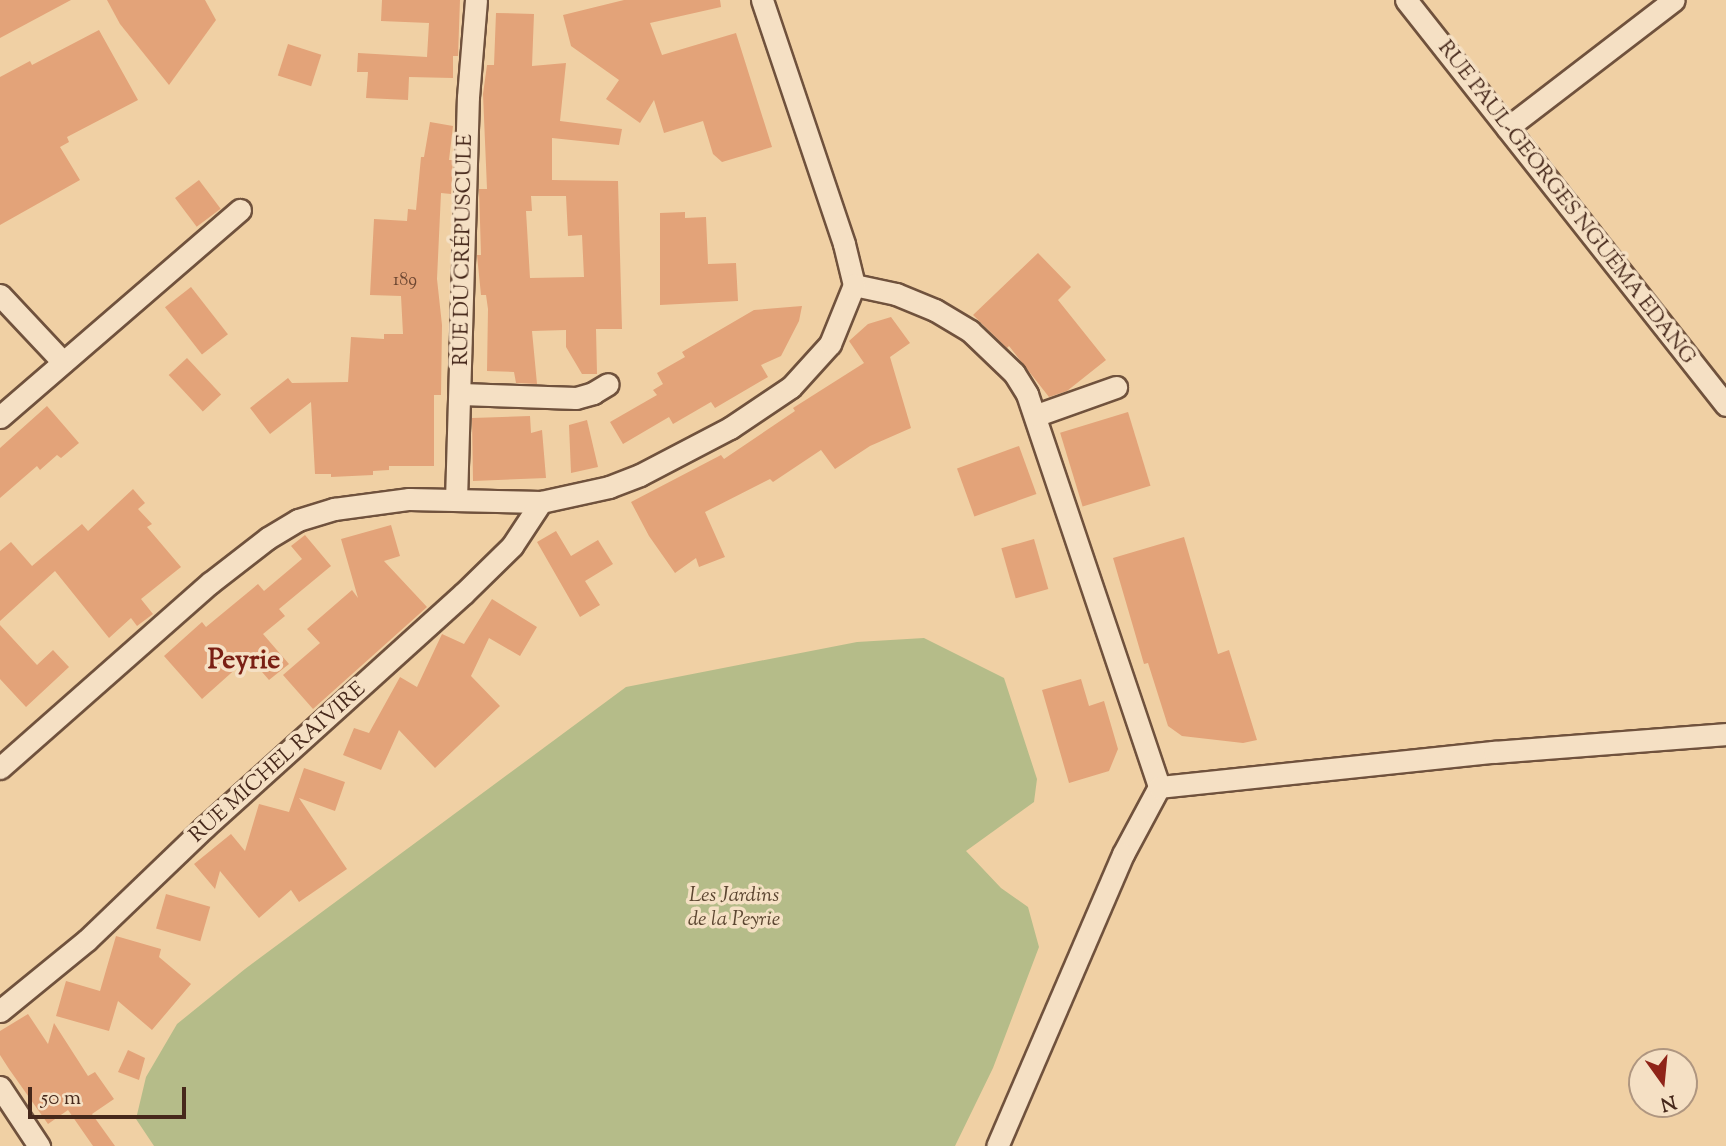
<!DOCTYPE html>
<html>
<head>
<meta charset="utf-8">
<style>
	body { margin:0 }
	#map { position:relative; width:1726px; height:1146px; overflow:hidden; background:#f0d0a4; font-family:"Sorts Mill Goudy",serif }
	div>[style] { position:absolute }
	.green>* { inset:0; background:#b5bc89 }
	.building>* { inset:0; background:#e3a379; transform-origin:0 0 }
	.roads { filter:drop-shadow(2px 0 #70523d) drop-shadow(-2px 0 #70523d) drop-shadow(0 2px #70523d) drop-shadow(0 -2px #70523d) }
	.minor>* { height:21px; margin:-10.5px; padding:0 10.5px; transform-origin:10.5px; border-radius:10.5px; background:#f5e0c4 }
	span { translate:-50% -50%; white-space:nowrap; text-align:center; line-height:1.15; -webkit-text-stroke:7px #f5e0c4; paint-order:stroke }
	.number-label { font-size:18px; color:#6d4732 }
	.number-label span { -webkit-text-stroke-width:0 }
	.street-label { font-size:21px; color:#46281b }
	.park-label { font-size:21px; color:#5c4631; font-style:italic }
	.district-label { font-size:28px; color:#7a1f14; font-weight:700 }
	.north { position:absolute; left:1628px; top:1048px; width:70px; height:70px; box-sizing:border-box; background:#f5e0c4; border:2px solid #af9680; border-radius:50%; rotate:165deg; font-size:19px; font-weight:700; line-height:28px; text-align:center; color:#46281b }
	.north::after { content:''; display:block; margin:auto; width:24px; height:32px; background:#8f2418; clip-path:polygon(50% 0,100% 100%,50% 72%,0 100%) }
	.scale { position:absolute; left:28px; top:1087px; width:158px; height:32px; box-sizing:border-box; border:4px solid #46281b; border-top:0; padding-left:9px; font-size:21px; line-height:24px; white-space:nowrap; color:#46281b; -webkit-text-stroke:5px #f5e0c4; paint-order:stroke }
</style>
</head>
<body>
<div id="map">
	<div class="green">
		<div style="clip-path:polygon(924px 638px,1004px 678px,1037px 779px,1034px 802px,966px 851px,1001px 888px,1028px 907px,1039px 947px,993px 1068px,955px 1146px,154px 1146px,136px 1119px,146px 1077px,177px 1024px,245px 969px,626px 687px,857px 642px)"></div>
	</div>
	<div class="building">
		<div style="clip-path:polygon(0 0,71px 0,0 38px)"></div>
		<div style="clip-path:polygon(107px 0,205px 0,216px 20px,169px 85px,120px 24px)"></div>
		<div style="clip-path:polygon(382px 0,460px 0,458px 56px,453px 56px,453px 78px,409px 77px,408px 100px,366px 98px,368px 72px,357px 72px,358px 53px,427px 57px,429px 23px,381px 21px)"></div>
		<div style="clip-path:polygon(624px 0,720px 0,721px 7px,650px 23px,662px 55px,736px 33px,772px 147px,722px 162px,713px 154px,703px 121px,664px 133px,654px 100px,640px 123px,606px 99px,619px 80px,571px 46px,563px 15px)"></div>
		<div style="clip-path:polygon(evenodd,496px 13px,534px 14px,532px 66px,566px 63px,560px 121px,622px 129px,619px 145px,552px 138px,552px 180px,618px 181px,622px 329px,596px 329px,597px 374px,582px 374px,566px 347px,566px 330px,532px 331px,537px 384px,516px 383px,514px 372px,487px 371px,488px 309px,486px 295px,481px 295px,477px 255px,481px 255px,479px 189px,487px 189px,483px 94px,487px 65px,494px 65px,496px 13px,531px 196px,566px 196px,568px 236px,582px 235px,584px 277px,530px 278px,526px 211px,532px 211px,531px 196px)"></div>
		<div style="clip-path:polygon(99px 30px,138px 100px,67px 137px,69px 142px,60px 147px,80px 180px,0 225px,0 77px,30px 61px,32px 65px)"></div>
		<div style="left:288px;top:44px;width:35px;height:33px;rotate:18deg"></div>
		<div style="clip-path:polygon(430px 122px,453px 126px,449px 160px,453px 160px,451px 194px,441px 193px,437px 279px,442px 325px,441px 395px,434px 395px,434px 466px,389px 466px,389px 470px,373px 471px,373px 475px,331px 477px,331px 474px,315px 474px,311px 402px,270px 434px,250px 408px,288px 378px,292px 383px,348px 382px,351px 337px,384px 339px,384px 334px,403px 334px,401px 296px,370px 295px,374px 219px,407px 221px,408px 209px,416px 210px,421px 157px,424px 157px)"></div>
		<div style="left:199px;top:180px;width:36px;height:30px;rotate:53deg"></div>
		<div style="clip-path:polygon(685px 212px,685px 218px,706px 217px,708px 264px,736px 263px,738px 301px,660px 305px,660px 213px)"></div>
		<div style="clip-path:polygon(1038px 253px,1071px 287px,1058px 300px,1106px 360px,1067px 391px,1049px 397px,1009px 346px,1007px 348px,973px 315px)"></div>
		<div style="left:191px;top:287px;width:60px;height:33px;rotate:52deg"></div>
		<div style="clip-path:polygon(802px 306px,799px 321px,781px 356px,761px 365px,768px 377px,715px 408px,711px 402px,673px 424px,669px 417px,623px 444px,610px 422px,657px 395px,653px 390px,663px 384px,657px 373px,685px 357px,682px 352px,754px 310px)"></div>
		<div style="clip-path:polygon(891px 317px,910px 343px,890px 357px,911px 428px,870px 446px,835px 469px,821px 450px,773px 482px,770px 479px,705px 512px,725px 557px,699px 567px,696px 558px,675px 573px,649px 536px,631px 502px,721px 455px,724px 459px,795px 411px,793px 408px,864px 363px,849px 341px,868px 324px)"></div>
		<div style="left:187px;top:358px;width:50px;height:25px;rotate:47deg"></div>
		<div style="clip-path:polygon(47px 406px,79px 443px,61px 458px,57px 455px,40px 470px,37px 466px,0 498px,0 448px)"></div>
		<div style="left:1128px;top:412px;width:77px;height:71px;rotate:73deg"></div>
		<div style="clip-path:polygon(530px 416px,531px 433px,542px 430px,546px 478px,473px 481px,472px 418px)"></div>
		<div style="clip-path:polygon(587px 420px,598px 467px,571px 473px,569px 425px)"></div>
		<div style="left:1019px;top:446px;width:51px;height:66px;rotate:70deg"></div>
		<div style="clip-path:polygon(133px 489px,145px 503px,138px 509px,152px 524px,147px 527px,181px 567px,141px 599px,153px 614px,137px 626px,131px 618px,109px 638px,55px 571px,0 621px,0 551px,11px 542px,32px 566px,82px 524px,88px 531px)"></div>
		<div style="clip-path:polygon(391px 525px,400px 556px,384px 561px,427px 607px,313px 709px,283px 675px,320px 643px,307px 629px,352px 590px,358px 598px,341px 539px)"></div>
		<div style="clip-path:polygon(556px 531px,571px 556px,598px 540px,613px 564px,585px 581px,600px 605px,580px 617px,537px 542px)"></div>
		<div style="clip-path:polygon(305px 535px,331px 566px,279px 609px,285px 616px,263px 634px,289px 664px,269px 680px,249px 657px,202px 699px,164px 656px,202px 622px,206px 627px,258px 584px,264px 591px,302px 559px,291px 546px)"></div>
		<div style="clip-path:polygon(1184px 537px,1218px 654px,1229px 650px,1257px 740px,1243px 743px,1182px 736px,1168px 726px,1148px 663px,1144px 664px,1113px 558px)"></div>
		<div style="left:1034px;top:539px;width:52px;height:34px;rotate:74deg"></div>
		<div style="clip-path:polygon(492px 599px,537px 627px,520px 656px,489px 638px,471px 676px,500px 706px,435px 768px,399px 730px,381px 770px,343px 755px,354px 728px,369px 733px,400px 677px,417px 687px,442px 634px,464px 644px)"></div>
		<div style="clip-path:polygon(0 625px,37px 665px,53px 650px,69px 667px,26px 707px,0 679px)"></div>
		<div style="clip-path:polygon(1081px 679px,1089px 706px,1104px 701px,1118px 749px,1109px 771px,1069px 783px,1042px 690px)"></div>
		<div style="clip-path:polygon(304px 768px,345px 782px,335px 811px,299px 798px,347px 869px,299px 902px,291px 890px,259px 918px,220px 871px,215px 889px,194px 864px,231px 834px,245px 851px,259px 804px,289px 812px)"></div>
		<div style="left:166px;top:894px;width:46px;height:36px;rotate:16deg"></div>
		<div style="clip-path:polygon(116px 936px,161px 949px,159px 957px,191px 984px,152px 1030px,118px 1001px,109px 1031px,56px 1016px,66px 981px,100px 991px)"></div>
		<div style="clip-path:polygon(28px 1014px,48px 1044px,54px 1023px,88px 1076px,95px 1072px,114px 1099px,92px 1114px,115px 1146px,93px 1146px,68px 1110px,48px 1124px,9px 1069px,0 1055px,0 1031px)"></div>
		<div style="clip-path:polygon(128px 1050px,145px 1058px,139px 1080px,118px 1072px)"></div>
	</div>
	<div class="roads">
		<div class="minor">
			<div style="left:762px;top:0;width:257px;rotate:71.4deg"></div>
			<div style="left:844px;top:244px;width:42px;rotate:76.3deg"></div>
			<div style="left:1406px;top:0;width:516px;rotate:51.69deg"></div>
			<div style="left:1507px;top:128px;width:210px;rotate:-37.5deg"></div>
			<div style="left:854px;top:285px;width:43px;rotate:12.1deg"></div>
			<div style="left:896px;top:294px;width:42px;rotate:22.3deg"></div>
			<div style="left:935px;top:310px;width:41px;rotate:31deg"></div>
			<div style="left:970px;top:331px;width:61px;rotate:43.7deg"></div>
			<div style="left:1014px;top:373px;width:25px;rotate:58deg"></div>
			<div style="left:1027px;top:394px;width:415px;rotate:71.4deg"></div>
			<div style="left:1159px;top:787px;width:76px;rotate:118.2deg"></div>
			<div style="left:1123px;top:854px;width:318px;rotate:113.3deg"></div>
			<div style="left:0;top:295px;width:92px;rotate:46.8deg"></div>
			<div style="left:461px;top:394px;width:115px;rotate:2deg"></div>
			<div style="left:576px;top:398px;width:18px;rotate:-16deg"></div>
			<div style="left:593px;top:393px;width:17px;rotate:-31deg"></div>
			<div style="left:1037px;top:415px;width:84px;rotate:-19.5deg"></div>
			<div style="left:0;top:417px;width:317px;rotate:-40.8deg"></div>
			<div style="left:456px;top:500px;width:403px;rotate:-88.3deg"></div>
			<div style="left:468px;top:97px;width:97px;rotate:-85.3deg"></div>
			<div style="left:0;top:768px;width:280px;rotate:-41.4deg"></div>
			<div style="left:210px;top:583px;width:73px;rotate:-37.8deg"></div>
			<div style="left:268px;top:538px;width:35px;rotate:-31deg"></div>
			<div style="left:298px;top:520px;width:38px;rotate:-17deg"></div>
			<div style="left:334px;top:509px;width:76px;rotate:-7.6deg"></div>
			<div style="left:409px;top:499px;width:132px;rotate:1.3deg"></div>
			<div style="left:541px;top:502px;width:70px;rotate:-12.4deg"></div>
			<div style="left:609px;top:487px;width:33px;rotate:-21deg"></div>
			<div style="left:640px;top:475px;width:102px;rotate:-27.6deg"></div>
			<div style="left:730px;top:428px;width:73px;rotate:-33.9deg"></div>
			<div style="left:791px;top:387px;width:58px;rotate:-47.8deg"></div>
			<div style="left:830px;top:344px;width:64px;rotate:-67.9deg"></div>
			<div style="left:1159px;top:787px;width:337px;rotate:-6deg"></div>
			<div style="left:1494px;top:752px;width:233px;rotate:-4.4deg"></div>
			<div style="left:0;top:1011px;width:112px;rotate:-39.2deg"></div>
			<div style="left:87px;top:940px;width:163px;rotate:-43.8deg"></div>
			<div style="left:205px;top:827px;width:348px;rotate:-42.1deg"></div>
			<div style="left:463px;top:594px;width:69px;rotate:-44.4deg"></div>
			<div style="left:512px;top:546px;width:53px;rotate:-56.6deg"></div>
			<div style="left:0;top:1087px;width:71px;rotate:56.5deg"></div>
		</div>
	</div>
	<div class="number-label">
		<span style="left:405px;top:281px">189</span>
	</div>
	<div class="street-label">
		<span style="left:1566px;top:203px;rotate:52deg">RUE PAUL-GEORGES NGUÉMA EDANG</span>
		<span style="left:464px;top:250px;rotate:-89deg">RUE DU CRÉPUSCULE</span>
		<span style="left:278px;top:763px;rotate:-42deg">RUE MICHEL RAIVIRE</span>
	</div>
	<div class="park-label">
		<span style="left:734px;top:908px">Les Jardins<br>de la Peyrie</span>
	</div>
	<div class="district-label">
		<span style="left:244px;top:661px">Peyrie</span>
	</div>
	<div class="north">N</div>
	<div class="scale">50 m</div>
</div>
</body>
</html>
